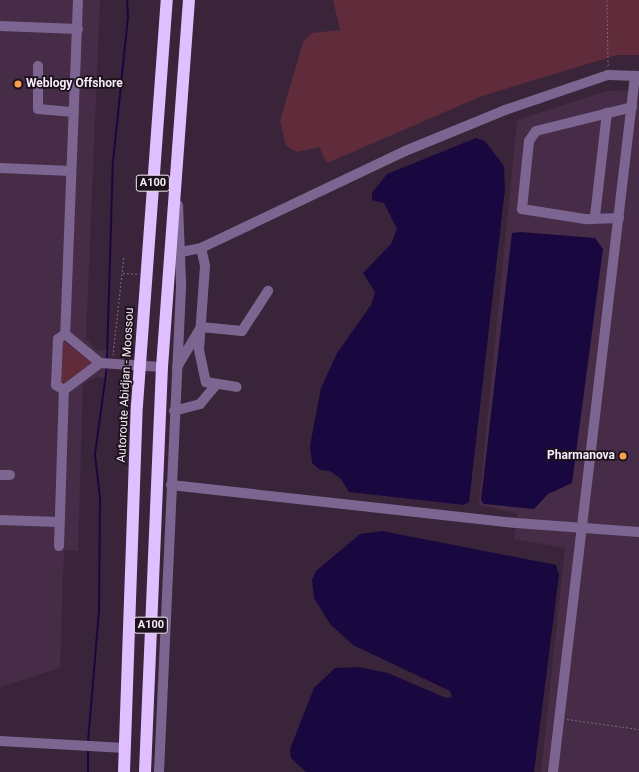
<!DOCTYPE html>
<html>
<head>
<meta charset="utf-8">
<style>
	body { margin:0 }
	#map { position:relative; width:639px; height:772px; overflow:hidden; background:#39243a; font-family:Roboto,sans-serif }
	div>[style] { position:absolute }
	.built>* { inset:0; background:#462c46 }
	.green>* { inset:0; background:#602c3b }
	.water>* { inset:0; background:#19083f }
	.stream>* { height:2px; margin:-1px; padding:0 1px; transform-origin:1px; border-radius:1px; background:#19083f }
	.path>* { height:1px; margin-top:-0.5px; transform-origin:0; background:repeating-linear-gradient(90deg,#7a677b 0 2px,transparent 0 4px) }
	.minor>* { height:10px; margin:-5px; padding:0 5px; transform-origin:5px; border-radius:5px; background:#7c6691 }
	.highway>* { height:12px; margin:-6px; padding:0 6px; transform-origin:6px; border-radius:6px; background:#dfbfff }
	.dots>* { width:11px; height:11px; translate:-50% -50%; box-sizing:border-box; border:2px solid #1b121b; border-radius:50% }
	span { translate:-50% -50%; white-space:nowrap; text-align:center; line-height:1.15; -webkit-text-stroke:3.5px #1b121b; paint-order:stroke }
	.shield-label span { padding:1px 3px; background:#1b121b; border:1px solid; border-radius:3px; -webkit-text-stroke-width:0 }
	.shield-label { font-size:11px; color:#f8eaf8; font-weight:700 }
	.poi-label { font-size:12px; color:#f8eaf8; font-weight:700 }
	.left { translate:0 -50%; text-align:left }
	.right { translate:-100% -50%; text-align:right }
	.street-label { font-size:12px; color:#f8eaf8 }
</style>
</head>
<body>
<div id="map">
	<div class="built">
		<div style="clip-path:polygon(0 0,100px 0,86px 339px,97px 350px,109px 350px,108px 378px,96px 377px,83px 384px,78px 551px,64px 550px,60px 668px,0 687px)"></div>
		<div style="clip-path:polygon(639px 90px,639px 772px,541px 772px,565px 548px,514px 539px,517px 513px,479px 505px,517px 120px,607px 91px)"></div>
	</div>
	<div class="green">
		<div style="clip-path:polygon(333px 0,639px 0,639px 55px,617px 55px,482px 96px,327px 163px,319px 147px,297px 152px,286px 146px,280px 121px,303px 42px,312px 33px,340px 30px)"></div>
		<div style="clip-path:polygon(63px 341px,92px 363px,63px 384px,60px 383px)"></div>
	</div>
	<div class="water">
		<div style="clip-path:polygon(476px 138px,485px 141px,504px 166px,505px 189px,469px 502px,464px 505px,349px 492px,341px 479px,330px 471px,320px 470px,312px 463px,310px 446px,321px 388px,337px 353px,371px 305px,375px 292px,363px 273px,391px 244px,397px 229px,384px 203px,372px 200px,372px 193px,387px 174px)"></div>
		<div style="clip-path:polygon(520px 232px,595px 238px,603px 249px,572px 483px,548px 494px,534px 509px,484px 504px,481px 500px,512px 233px)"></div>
		<div style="clip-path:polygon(382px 531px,556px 565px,559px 575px,534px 772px,306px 772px,291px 758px,290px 749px,314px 688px,335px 668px,359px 667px,388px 673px,446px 698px,452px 697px,450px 691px,353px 645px,330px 624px,314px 598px,312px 580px,316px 571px,360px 534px)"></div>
	</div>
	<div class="stream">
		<div style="left:107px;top:359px;width:197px;rotate:-88.3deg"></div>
		<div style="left:113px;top:162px;width:146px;rotate:-84.1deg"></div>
		<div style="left:128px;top:17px;width:17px;rotate:-93deg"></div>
		<div style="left:88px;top:742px;width:131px;rotate:-85.2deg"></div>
		<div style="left:99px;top:611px;width:113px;rotate:-89.5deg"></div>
		<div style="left:100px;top:498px;width:44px;rotate:-96.5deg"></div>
		<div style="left:95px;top:454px;width:89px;rotate:-82.2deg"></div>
		<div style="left:88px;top:748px;width:24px;rotate:90deg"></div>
	</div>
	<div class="path">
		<div style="left:607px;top:0;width:66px;rotate:89.1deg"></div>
		<div style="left:123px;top:273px;width:15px;rotate:4deg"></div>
		<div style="left:113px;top:355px;width:100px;rotate:-83.7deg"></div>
		<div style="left:567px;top:719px;width:73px;rotate:7.9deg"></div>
	</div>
	<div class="minor">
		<div style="left:78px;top:0;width:334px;rotate:92.2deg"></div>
		<div style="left:65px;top:334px;width:45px;rotate:39.6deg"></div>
		<div style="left:100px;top:363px;width:62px;rotate:3.7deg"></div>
		<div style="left:0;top:26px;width:78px;rotate:2.2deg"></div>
		<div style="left:38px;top:66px;width:43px;rotate:90deg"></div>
		<div style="left:38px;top:109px;width:36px;rotate:5deg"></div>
		<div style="left:0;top:168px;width:71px;rotate:2.4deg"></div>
		<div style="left:595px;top:216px;width:104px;rotate:-83.4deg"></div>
		<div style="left:619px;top:218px;width:34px;rotate:178deg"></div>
		<div style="left:585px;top:219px;width:64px;rotate:-171deg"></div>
		<div style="left:522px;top:209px;width:68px;rotate:-84.1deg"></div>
		<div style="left:529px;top:141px;width:12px;rotate:-55deg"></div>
		<div style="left:536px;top:131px;width:99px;rotate:-14deg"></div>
		<div style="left:201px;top:248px;width:18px;rotate:77deg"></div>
		<div style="left:205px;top:266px;width:84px;rotate:94.1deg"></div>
		<div style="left:199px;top:350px;width:33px;rotate:78deg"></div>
		<div style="left:206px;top:382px;width:31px;rotate:9deg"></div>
		<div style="left:181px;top:252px;width:20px;rotate:-11deg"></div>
		<div style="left:201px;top:248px;width:226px;rotate:-25.4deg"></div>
		<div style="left:405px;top:151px;width:108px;rotate:-22.3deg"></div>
		<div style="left:505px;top:110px;width:109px;rotate:-18.8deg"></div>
		<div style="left:608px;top:75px;width:31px;rotate:2deg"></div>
		<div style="left:177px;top:367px;width:47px;rotate:-59deg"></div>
		<div style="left:201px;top:327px;width:41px;rotate:5.6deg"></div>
		<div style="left:242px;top:331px;width:48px;rotate:-57deg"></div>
		<div style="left:64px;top:390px;width:9px;rotate:-148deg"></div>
		<div style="left:56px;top:385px;width:46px;rotate:-87.5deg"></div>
		<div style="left:58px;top:339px;width:9px;rotate:-36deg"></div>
		<div style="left:64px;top:390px;width:45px;rotate:-36.9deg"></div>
		<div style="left:174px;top:411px;width:27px;rotate:-15deg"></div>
		<div style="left:200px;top:404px;width:23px;rotate:-50deg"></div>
		<div style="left:0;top:475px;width:10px"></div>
		<div style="left:171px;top:485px;width:347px;rotate:6.3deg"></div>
		<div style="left:516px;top:523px;width:123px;rotate:4.2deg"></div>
		<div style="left:0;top:520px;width:59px;rotate:1.9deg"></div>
		<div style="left:59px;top:546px;width:156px;rotate:-88.2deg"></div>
		<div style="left:0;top:741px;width:125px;rotate:3.2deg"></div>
		<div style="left:159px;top:772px;width:490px;rotate:-87.4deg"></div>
		<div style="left:181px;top:282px;width:77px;rotate:-92.2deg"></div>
		<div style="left:553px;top:772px;width:701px;rotate:-83.28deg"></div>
	</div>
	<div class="highway">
		<div style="left:124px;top:772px;width:367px;rotate:-88deg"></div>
		<div style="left:137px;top:405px;width:406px;rotate:-85.8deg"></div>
		<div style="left:145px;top:772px;width:405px;rotate:-87.6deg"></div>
		<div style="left:162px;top:367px;width:368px;rotate:-85.8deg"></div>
	</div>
	<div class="dots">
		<div style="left:18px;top:84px;background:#f99f4d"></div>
		<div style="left:623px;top:456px;background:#f99f4d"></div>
	</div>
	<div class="shield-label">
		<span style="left:153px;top:183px">A100</span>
		<span style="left:151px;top:625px">A100</span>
	</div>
	<div class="poi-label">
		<span class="left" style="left:26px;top:84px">Weblogy Offshore</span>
		<span class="right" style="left:615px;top:456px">Pharmanova</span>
	</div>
	<div class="street-label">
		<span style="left:126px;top:385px;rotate:-87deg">Autoroute Abidjan - Moossou</span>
	</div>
</div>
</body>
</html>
